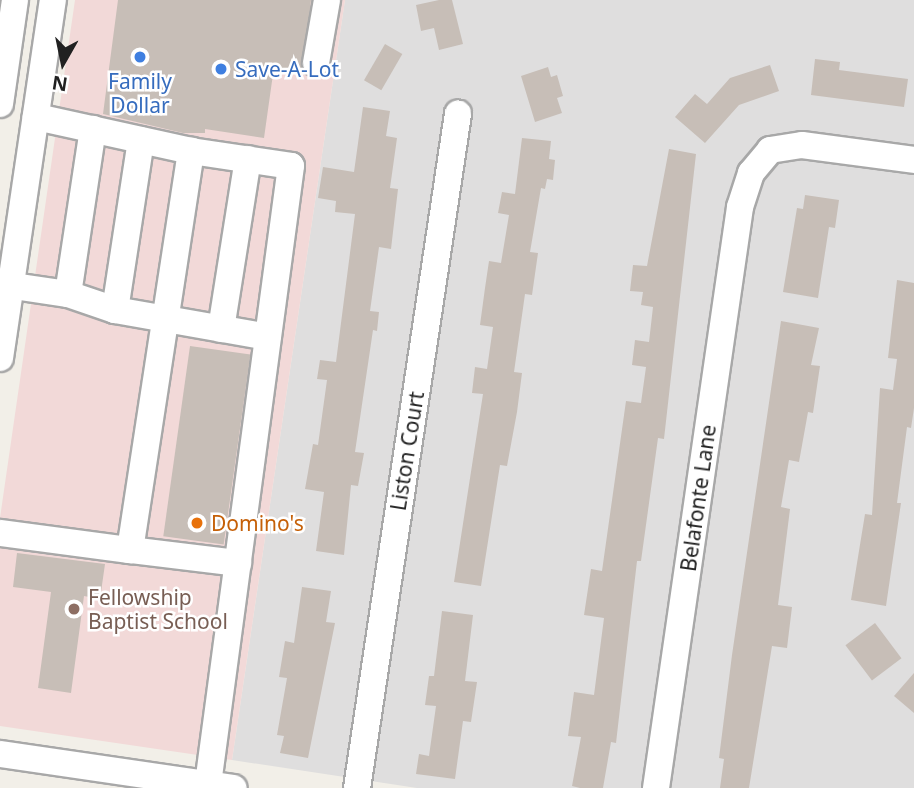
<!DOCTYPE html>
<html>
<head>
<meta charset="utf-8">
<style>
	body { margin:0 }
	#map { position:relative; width:914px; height:788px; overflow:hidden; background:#f2efe8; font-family:"Noto Sans",sans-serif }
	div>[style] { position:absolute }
	.residential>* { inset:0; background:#dfdede }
	.commercial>* { inset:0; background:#f2d9d8 }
	.building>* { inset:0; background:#c7beb7; transform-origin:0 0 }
	.roads { filter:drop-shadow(2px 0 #a8a8a8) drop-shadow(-2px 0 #a8a8a8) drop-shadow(0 2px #a8a8a8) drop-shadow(0 -2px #a8a8a8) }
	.minor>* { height:26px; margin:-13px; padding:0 13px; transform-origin:13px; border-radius:13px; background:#fff }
	.dots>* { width:19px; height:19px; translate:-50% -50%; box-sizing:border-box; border:4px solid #fff; border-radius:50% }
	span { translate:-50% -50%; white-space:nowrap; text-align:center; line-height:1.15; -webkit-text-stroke:5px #fff; paint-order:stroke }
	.shop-label { font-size:21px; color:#366cbe }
	.left { translate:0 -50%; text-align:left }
	.street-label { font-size:21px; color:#212121 }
	.food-label { font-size:21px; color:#c56008 }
	.education-label { font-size:21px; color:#785e54 }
	.north { position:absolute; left:28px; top:28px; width:70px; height:70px; -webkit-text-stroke:5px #fff; paint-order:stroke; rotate:189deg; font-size:19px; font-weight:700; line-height:28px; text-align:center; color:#212121 }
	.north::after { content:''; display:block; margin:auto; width:24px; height:32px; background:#212121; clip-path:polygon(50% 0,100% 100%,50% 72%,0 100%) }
</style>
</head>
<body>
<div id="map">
	<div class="residential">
		<div style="clip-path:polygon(345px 0,914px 0,914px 788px,417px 788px,232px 760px)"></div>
	</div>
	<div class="commercial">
		<div style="clip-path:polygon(75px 0,345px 0,232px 760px,0 726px,0 518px)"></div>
	</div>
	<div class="building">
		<div style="clip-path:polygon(118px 0,311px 0,303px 71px,274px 67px,264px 138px,205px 129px,205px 133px,183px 133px,103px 114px)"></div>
		<div style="clip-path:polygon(439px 0,452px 0,463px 44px,439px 50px,434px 28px,421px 31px,416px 5px)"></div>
		<div style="left:385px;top:44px;width:20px;height:42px;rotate:30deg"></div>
		<div style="clip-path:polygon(815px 59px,840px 62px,839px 70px,908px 79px,904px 107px,811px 95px)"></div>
		<div style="clip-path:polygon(770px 65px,779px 91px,739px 105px,705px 143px,675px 117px,695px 94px,707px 104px,730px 78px)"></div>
		<div style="clip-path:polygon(548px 67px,551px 77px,557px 75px,563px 96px,557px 98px,562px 113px,535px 122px,521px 76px)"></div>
		<div style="clip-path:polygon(363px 107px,390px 111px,386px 136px,397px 138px,390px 188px,398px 189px,391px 249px,379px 247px,370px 311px,379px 312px,377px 331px,373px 330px,355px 452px,364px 453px,358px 486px,351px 485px,344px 555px,316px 551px,324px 492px,305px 489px,313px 444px,318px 445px,327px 380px,317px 379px,320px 360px,336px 362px,355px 214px,335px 212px,336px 201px,318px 198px,323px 167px,354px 172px)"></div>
		<div style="clip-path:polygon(522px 138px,551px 141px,549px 159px,555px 160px,553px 180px,547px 179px,545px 189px,541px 188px,530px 252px,538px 253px,532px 295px,525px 294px,514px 372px,522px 373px,517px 412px,507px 466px,500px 465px,481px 586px,454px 582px,483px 394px,472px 393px,475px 367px,487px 369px,493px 327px,480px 325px,485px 288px,489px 261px,501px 263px,509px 215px,498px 213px,502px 192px,515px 194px)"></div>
		<div style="clip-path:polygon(669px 149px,696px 154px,664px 439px,658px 438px,641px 561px,637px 561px,616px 743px,611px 742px,603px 788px,580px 788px,572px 786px,581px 737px,568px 736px,574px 692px,594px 695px,604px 618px,584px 615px,591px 569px,602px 571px,626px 401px,641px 403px,646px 367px,632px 365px,635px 340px,649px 342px,653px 307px,641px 305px,643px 292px,630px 291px,633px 265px,647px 266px)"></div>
		<div style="clip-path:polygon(805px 195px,839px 200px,835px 228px,829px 227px,818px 298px,783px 292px,797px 208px,803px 209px)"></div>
		<div style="clip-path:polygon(897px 280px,914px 283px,914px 408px,911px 428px,907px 427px,897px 503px,901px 503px,886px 606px,851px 600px,865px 514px,872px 515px,880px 388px,893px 390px,897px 359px,888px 358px)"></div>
		<div style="clip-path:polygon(781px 321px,819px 328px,811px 365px,820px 366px,813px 413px,808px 412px,799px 462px,789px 460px,781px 507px,790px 509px,778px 605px,792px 607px,787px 648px,772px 646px,749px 788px,720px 788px,724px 759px,719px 758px,732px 655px)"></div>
		<div style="left:190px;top:346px;width:61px;height:192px;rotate:8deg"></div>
		<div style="clip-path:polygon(17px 553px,105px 564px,100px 599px,84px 596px,71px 693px,38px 688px,51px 592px,13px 587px)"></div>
		<div style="clip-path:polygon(302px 587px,331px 591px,326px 622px,335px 623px,308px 758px,280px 753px,284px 736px,277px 735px,287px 678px,279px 677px,285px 641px,294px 643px)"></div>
		<div style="clip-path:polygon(442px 611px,473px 615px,465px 681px,477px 682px,471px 722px,463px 721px,455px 779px,416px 774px,419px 754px,429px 756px,436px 706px,425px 705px,429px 676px,434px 676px)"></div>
		<div style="left:875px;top:623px;width:44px;height:37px;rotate:53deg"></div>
		<div style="clip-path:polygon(914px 673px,914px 713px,894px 696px)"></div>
	</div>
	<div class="roads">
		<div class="minor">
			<div style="left:316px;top:63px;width:64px;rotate:-80.1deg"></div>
			<div style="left:0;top:104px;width:105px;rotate:-81.8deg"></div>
			<div style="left:191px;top:151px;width:101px;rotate:8.5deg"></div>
			<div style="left:291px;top:166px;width:624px;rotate:97.65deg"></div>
			<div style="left:0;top:284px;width:69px;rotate:8.4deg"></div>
			<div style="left:68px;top:294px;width:50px;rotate:18.8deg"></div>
			<div style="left:115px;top:310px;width:155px;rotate:10deg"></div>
			<div style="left:68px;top:294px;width:167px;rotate:-81.4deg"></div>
			<div style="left:115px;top:310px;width:172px;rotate:-81.3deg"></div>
			<div style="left:221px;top:329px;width:172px;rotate:-81deg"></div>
			<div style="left:0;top:358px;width:362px;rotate:-81.6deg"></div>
			<div style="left:0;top:533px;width:131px;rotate:7.5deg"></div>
			<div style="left:130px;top:550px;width:404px;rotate:-81.3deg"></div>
			<div style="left:191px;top:151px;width:159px;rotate:-167.6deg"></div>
			<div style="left:130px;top:550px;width:109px;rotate:6.9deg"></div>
			<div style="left:0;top:754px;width:236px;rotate:8.3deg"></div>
			<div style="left:357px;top:788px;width:682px;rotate:-81.48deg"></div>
			<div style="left:656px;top:788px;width:587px;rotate:-81.77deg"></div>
			<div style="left:740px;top:207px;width:36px;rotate:-72deg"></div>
			<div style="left:751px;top:173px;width:30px;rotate:-50deg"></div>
			<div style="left:770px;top:150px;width:32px;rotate:-9deg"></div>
			<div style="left:802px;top:145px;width:113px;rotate:7.6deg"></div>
		</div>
	</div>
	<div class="dots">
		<div style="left:140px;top:57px;background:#3f7fe0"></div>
		<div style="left:221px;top:69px;background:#3f7fe0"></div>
		<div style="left:197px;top:523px;background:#e8710a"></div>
		<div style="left:74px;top:609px;background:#8d6e63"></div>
	</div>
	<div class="shop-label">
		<span class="left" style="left:235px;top:69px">Save-A-Lot</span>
		<span style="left:140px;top:93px">Family<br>Dollar</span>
	</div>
	<div class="street-label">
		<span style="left:407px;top:451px;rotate:-81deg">Liston Court</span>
		<span style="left:698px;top:498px;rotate:-82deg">Belafonte Lane</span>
	</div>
	<div class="food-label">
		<span class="left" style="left:211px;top:523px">Domino's</span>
	</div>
	<div class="education-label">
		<span class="left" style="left:88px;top:609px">Fellowship<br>Baptist School</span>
	</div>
	<div class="north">N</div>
</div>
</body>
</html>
